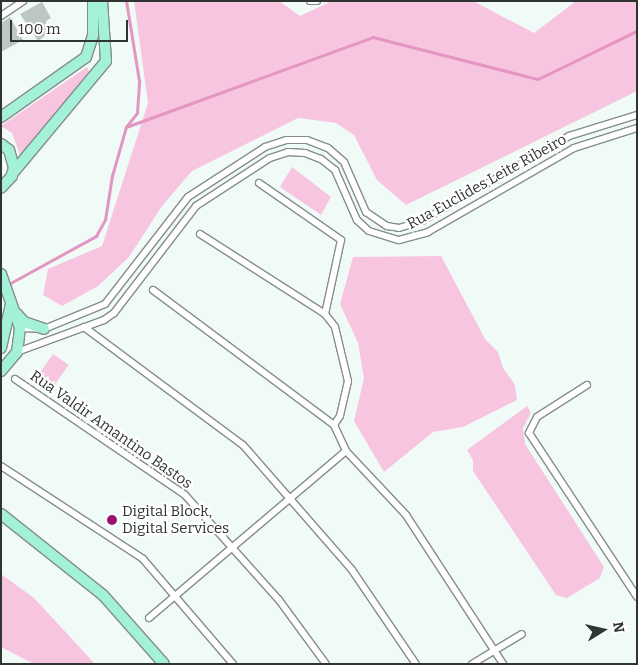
<!DOCTYPE html>
<html>
<head>
<meta charset="utf-8">
<style>
	body { margin:0 }
	#map { position:relative; width:638px; height:665px; overflow:hidden; background:#f0faf6; font-family:Bitter,serif }
	div>[style] { position:absolute }
	.green>* { inset:0; background:#f8c5e0; transform-origin:0 0 }
	.stream>* { height:2.5px; margin:-1.25px; padding:0 1.25px; transform-origin:1.25px; border-radius:1.25px; background:#e496c3 }
	.building>* { inset:0; background:#bcc6c2 }
	.roads { filter:drop-shadow(1px 0 #858e8a) drop-shadow(-1px 0 #858e8a) drop-shadow(0 1px #858e8a) drop-shadow(0 -1px #858e8a) }
	.street>* { height:6px; margin:-3px; padding:0 3px; transform-origin:3px; border-radius:3px; background:#fff }
	.primary>* { height:10px; margin:-5px; padding:0 5px; transform-origin:5px; border-radius:5px; background:#a3f1d8 }
	.dots>* { width:14px; height:14px; translate:-50% -50%; box-sizing:border-box; border:2px solid #fff; border-radius:50% }
	span { translate:-50% -50%; white-space:nowrap; text-align:center; line-height:1.15; -webkit-text-stroke:4px #fff; paint-order:stroke }
	.street-label { font-size:15px; color:#303433 }
	.poi-label { font-size:15px; color:#303433 }
	.left { translate:0 -50%; text-align:left }
	.frame { position:absolute; inset:0; border:2px solid #303433; pointer-events:none }
	.north { position:absolute; left:578px; top:605px; width:50px; height:50px; -webkit-text-stroke:4px #fff; paint-order:stroke; rotate:80deg; font-size:14px; font-weight:700; line-height:20px; text-align:center; color:#303433 }
	.north::after { content:''; display:block; margin:auto; width:18px; height:22px; background:#303433; clip-path:polygon(50% 0,100% 100%,50% 72%,0 100%) }
	.scale { position:absolute; left:10px; top:20px; width:118px; height:22px; box-sizing:border-box; border:2px solid #303433; border-top:0; padding-left:6px; font-size:15px; line-height:18px; white-space:nowrap; color:#303433; -webkit-text-stroke:4px #fff; paint-order:stroke }
</style>
</head>
<body>
<div id="map">
	<div class="green">
		<div style="clip-path:polygon(134px 1px,279px 1px,300px 16px,332px 1px,473px 1px,534px 33px,576px 1px,637px 1px,637px 91px,406px 205px,377px 180px,354px 135px,336px 123px,298px 118px,192px 171px,162px 206px,129px 257px,98px 286px,62px 306px,43px 295px,48px 269px,102px 246px,148px 103px)"></div>
		<div style="clip-path:polygon(87px 67px,89px 72px,20px 155px,12px 133px,1px 126px)"></div>
		<div style="clip-path:polygon(292px 167px,331px 197px,321px 215px,280px 187px)"></div>
		<div style="clip-path:polygon(441px 256px,485px 339px,498px 352px,503px 368px,515px 385px,517px 400px,463px 427px,433px 432px,384px 472px,354px 421px,364px 378px,358px 343px,340px 304px,353px 257px)"></div>
		<div style="left:53px;top:354px;width:19px;height:35px;rotate:35deg"></div>
		<div style="clip-path:polygon(527px 406px,531px 413px,523px 428px,525px 444px,604px 567px,600px 578px,567px 598px,556px 595px,473px 471px,473px 460px,467px 450px)"></div>
		<div style="clip-path:polygon(1px 574px,34px 598px,95px 664px,34px 664px,1px 647px)"></div>
	</div>
	<div class="stream">
		<div style="left:126px;top:127px;width:263px;rotate:-20deg"></div>
		<div style="left:373px;top:37px;width:170px;rotate:14.3deg"></div>
		<div style="left:538px;top:79px;width:110px;rotate:-25.9deg"></div>
		<div style="left:7px;top:285px;width:102px;rotate:-28.8deg"></div>
		<div style="left:96px;top:236px;width:18px;rotate:-61deg"></div>
		<div style="left:105px;top:220px;width:45px;rotate:-81deg"></div>
		<div style="left:112px;top:176px;width:51px;rotate:-74.1deg"></div>
		<div style="left:126px;top:127px;width:18px;rotate:-52deg"></div>
		<div style="left:137px;top:113px;width:32px;rotate:-86deg"></div>
		<div style="left:139px;top:81px;width:81px;rotate:-99.2deg"></div>
	</div>
	<div class="building">
		<div style="clip-path:polygon(42px 2px,51px 18px,46px 21px,53px 30px,38px 41px,20px 14px)"></div>
		<div style="clip-path:polygon(10px 17px,23px 40px,1px 52px,1px 23px)"></div>
	</div>
	<div class="roads">
		<div class="street">
			<div style="left:310px;top:1px;width:7px"></div>
			<div style="left:1px;top:16px;width:27px;rotate:-34deg"></div>
			<div style="left:259px;top:183px;width:100px;rotate:34.8deg"></div>
			<div style="left:341px;top:240px;width:76px;rotate:102.2deg"></div>
			<div style="left:325px;top:314px;width:16px;rotate:52deg"></div>
			<div style="left:335px;top:327px;width:56px;rotate:76.5deg"></div>
			<div style="left:348px;top:381px;width:36px;rotate:103deg"></div>
			<div style="left:340px;top:416px;width:11px;rotate:124deg"></div>
			<div style="left:200px;top:234px;width:148px;rotate:32.6deg"></div>
			<div style="left:153px;top:290px;width:226px;rotate:36.7deg"></div>
			<div style="left:334px;top:425px;width:29px;rotate:65deg"></div>
			<div style="left:346px;top:451px;width:88px;rotate:46.8deg"></div>
			<div style="left:406px;top:515px;width:178px;rotate:56.9deg"></div>
			<div style="left:84px;top:327px;width:198px;rotate:36.6deg"></div>
			<div style="left:243px;top:445px;width:166px;rotate:48.9deg"></div>
			<div style="left:352px;top:570px;width:114px;rotate:55.8deg"></div>
			<div style="left:20px;top:328px;width:24px;rotate:2deg"></div>
			<div style="left:44px;top:329px;width:66px;rotate:-22.3deg"></div>
			<div style="left:105px;top:304px;width:135px;rotate:-52.2deg"></div>
			<div style="left:188px;top:197px;width:92px;rotate:-33deg"></div>
			<div style="left:265px;top:147px;width:22px;rotate:-18deg"></div>
			<div style="left:286px;top:140px;width:21px"></div>
			<div style="left:307px;top:140px;width:22px;rotate:21deg"></div>
			<div style="left:328px;top:148px;width:21px;rotate:41deg"></div>
			<div style="left:344px;top:162px;width:55px;rotate:66.3deg"></div>
			<div style="left:366px;top:212px;width:25px;rotate:34deg"></div>
			<div style="left:387px;top:226px;width:12px;rotate:9deg"></div>
			<div style="left:399px;top:228px;width:24px;rotate:-17deg"></div>
			<div style="left:422px;top:221px;width:170px;rotate:-30deg"></div>
			<div style="left:569px;top:136px;width:71px;rotate:-17.2deg"></div>
			<div style="left:17px;top:352px;width:93px;rotate:-20.2deg"></div>
			<div style="left:104px;top:320px;width:12px;rotate:-35deg"></div>
			<div style="left:114px;top:313px;width:135px;rotate:-52.5deg"></div>
			<div style="left:196px;top:206px;width:88px;rotate:-33deg"></div>
			<div style="left:270px;top:158px;width:19px;rotate:-18deg"></div>
			<div style="left:288px;top:152px;width:17px;rotate:3deg"></div>
			<div style="left:305px;top:153px;width:17px;rotate:21deg"></div>
			<div style="left:321px;top:159px;width:18px;rotate:38deg"></div>
			<div style="left:335px;top:170px;width:55px;rotate:66.3deg"></div>
			<div style="left:357px;top:220px;width:16px;rotate:43deg"></div>
			<div style="left:369px;top:231px;width:31px;rotate:17deg"></div>
			<div style="left:399px;top:240px;width:30px;rotate:-15deg"></div>
			<div style="left:428px;top:232px;width:168px;rotate:-29.9deg"></div>
			<div style="left:574px;top:148px;width:66px;rotate:-17.6deg"></div>
			<div style="left:15px;top:379px;width:206px;rotate:34.3deg"></div>
			<div style="left:185px;top:495px;width:141px;rotate:48.2deg"></div>
			<div style="left:279px;top:600px;width:79px;rotate:53.7deg"></div>
			<div style="left:587px;top:385px;width:59px;rotate:147.4deg"></div>
			<div style="left:537px;top:417px;width:18px;rotate:117deg"></div>
			<div style="left:529px;top:433px;width:196px;rotate:56.6deg"></div>
			<div style="left:1px;top:466px;width:170px;rotate:33.2deg"></div>
			<div style="left:143px;top:559px;width:138px;rotate:49.4deg"></div>
			<div style="left:149px;top:618px;width:258px;rotate:-40.3deg"></div>
			<div style="left:472px;top:664px;width:58px;rotate:-31deg"></div>
		</div>
		<div class="primary">
			<div style="left:1px;top:117px;width:104px;rotate:-35.2deg"></div>
			<div style="left:86px;top:57px;width:23px;rotate:-72deg"></div>
			<div style="left:93px;top:35px;width:34px;rotate:-90deg"></div>
			<div style="left:1px;top:144px;width:10px;rotate:37deg"></div>
			<div style="left:9px;top:150px;width:18px;rotate:74deg"></div>
			<div style="left:14px;top:167px;width:9px;rotate:103deg"></div>
			<div style="left:12px;top:176px;width:16px;rotate:133deg"></div>
			<div style="left:12px;top:174px;width:147px;rotate:-50.2deg"></div>
			<div style="left:106px;top:61px;width:60px;rotate:-93.8deg"></div>
			<div style="left:1px;top:274px;width:57px;rotate:70.6deg"></div>
			<div style="left:20px;top:328px;width:24px;rotate:97deg"></div>
			<div style="left:17px;top:352px;width:25px;rotate:130deg"></div>
			<div style="left:17px;top:314px;width:11px;rotate:49deg"></div>
			<div style="left:24px;top:322px;width:21px;rotate:19deg"></div>
			<div style="left:1px;top:348px;width:45px;rotate:-77.2deg"></div>
			<div style="left:1px;top:514px;width:130px;rotate:38.5deg"></div>
			<div style="left:103px;top:595px;width:92px;rotate:48.5deg"></div>
		</div>
	</div>
	<div class="dots">
		<div style="left:112px;top:520px;background:#95156e"></div>
	</div>
	<div class="street-label">
		<span style="left:487px;top:182px;rotate:-29deg">Rua Euclides Leite Ribeiro</span>
		<span style="left:111px;top:430px;rotate:35deg">Rua Valdir Amantino Bastos</span>
	</div>
	<div class="poi-label">
		<span class="left" style="left:122px;top:520px">Digital Block,<br>Digital Services</span>
	</div>
	<div class="frame"></div>
	<div class="north">N</div>
	<div class="scale">100 m</div>
</div>
</body>
</html>
